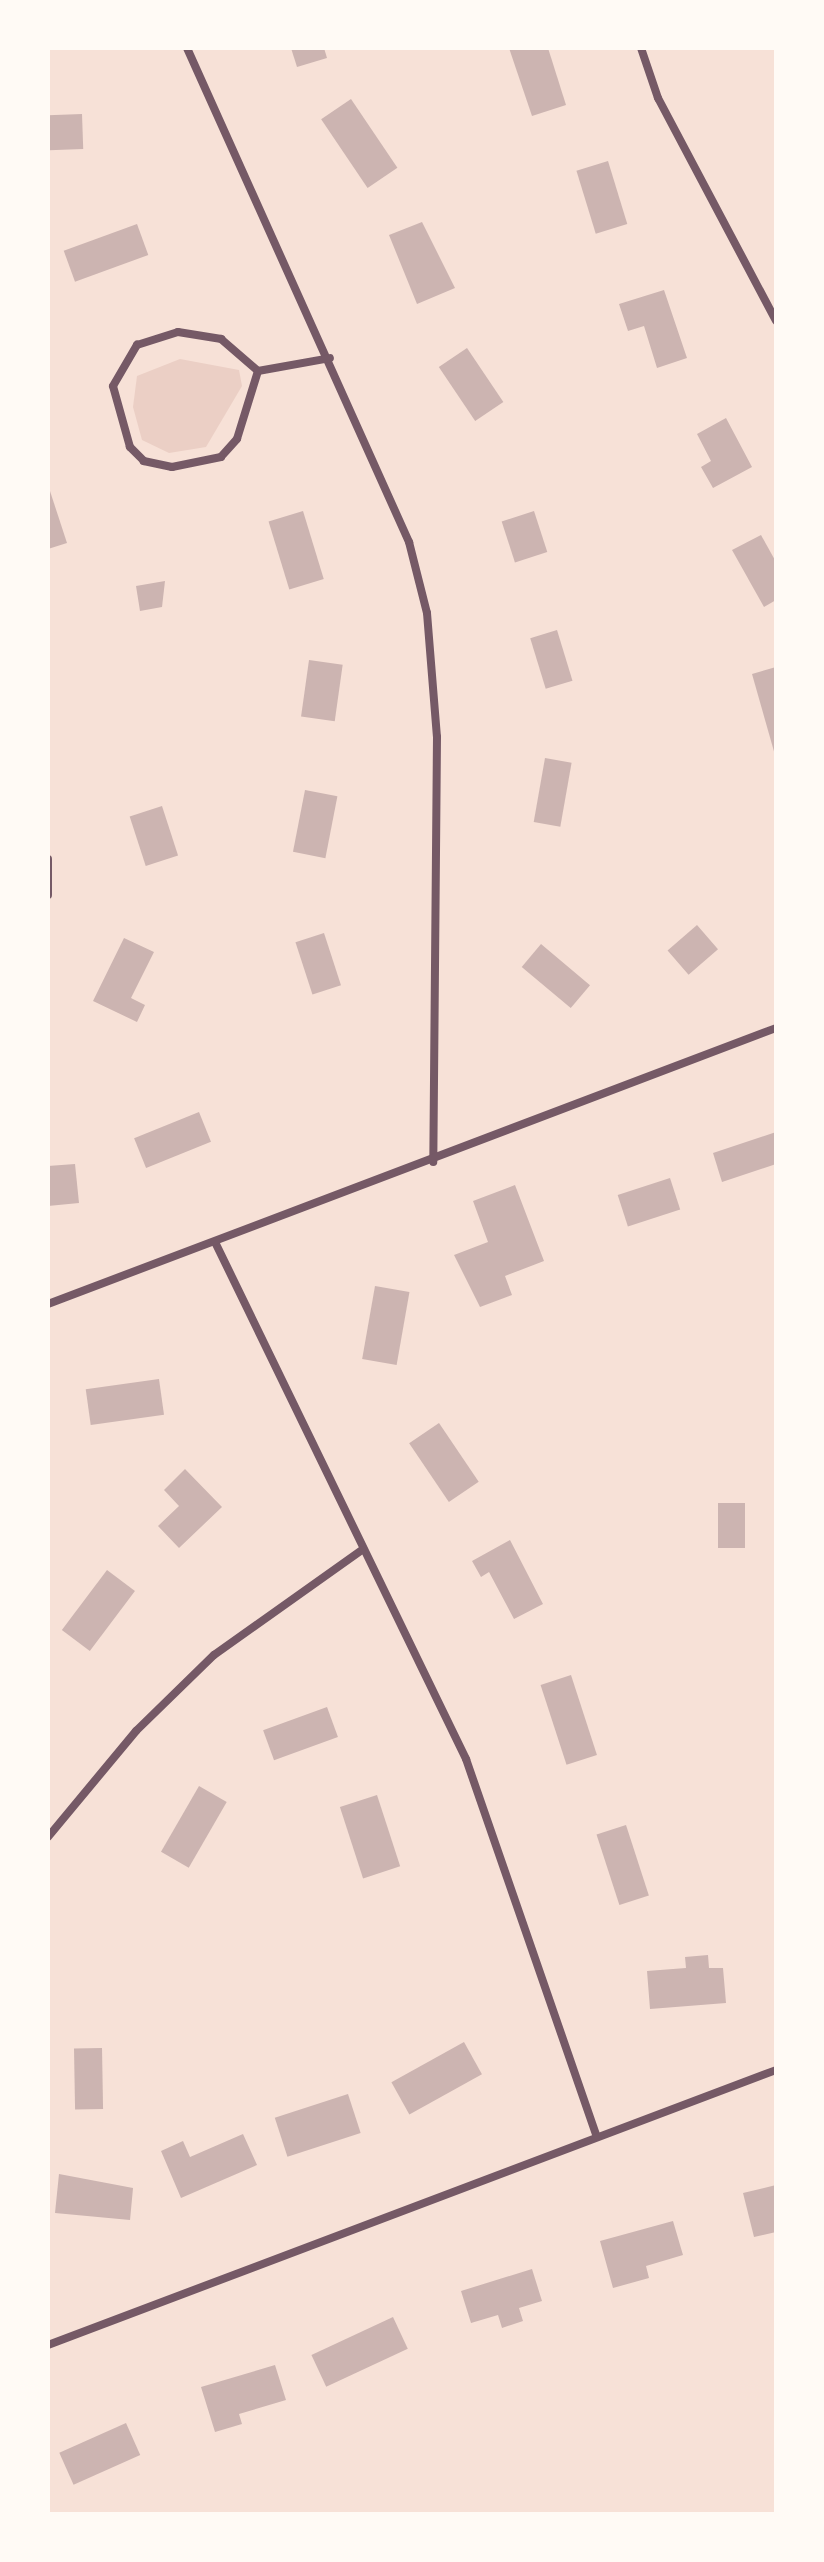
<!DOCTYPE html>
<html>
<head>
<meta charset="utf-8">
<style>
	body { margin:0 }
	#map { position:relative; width:824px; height:2562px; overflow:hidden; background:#f7e1d7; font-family:Helvetica,sans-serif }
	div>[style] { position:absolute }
	.green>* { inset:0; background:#ebcfc5 }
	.building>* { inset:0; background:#ccb4b1; transform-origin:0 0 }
	.minor>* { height:8px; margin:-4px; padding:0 4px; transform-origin:4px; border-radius:4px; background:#755966 }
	span { translate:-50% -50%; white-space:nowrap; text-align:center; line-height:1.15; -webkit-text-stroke:6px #fffaf5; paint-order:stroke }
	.frame { position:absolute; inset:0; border:50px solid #fffaf5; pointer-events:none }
</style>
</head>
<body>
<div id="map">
	<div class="green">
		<div style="clip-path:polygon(180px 359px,239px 370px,242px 386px,206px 447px,169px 453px,142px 440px,133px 407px,137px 376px)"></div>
	</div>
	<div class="building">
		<div style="clip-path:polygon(291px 48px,324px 48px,327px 58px,297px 67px)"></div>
		<div style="clip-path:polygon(509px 48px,548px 48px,566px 105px,532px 116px)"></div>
		<div style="left:351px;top:99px;width:83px;height:36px;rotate:56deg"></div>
		<div style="left:82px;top:114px;width:35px;height:34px;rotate:88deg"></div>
		<div style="left:608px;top:161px;width:66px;height:33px;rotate:73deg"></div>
		<div style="clip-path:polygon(422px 222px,455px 288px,417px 304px,389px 235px)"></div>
		<div style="left:137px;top:224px;width:33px;height:78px;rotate:70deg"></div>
		<div style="clip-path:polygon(664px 290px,687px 358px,657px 368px,644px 326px,628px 331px,619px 304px)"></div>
		<div style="left:467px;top:348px;width:65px;height:34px;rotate:56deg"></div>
		<div style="clip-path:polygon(726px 418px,752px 467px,713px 488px,701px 467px,711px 461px,697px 434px)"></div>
		<div style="clip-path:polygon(49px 488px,67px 543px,48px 549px,48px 489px)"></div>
		<div style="left:303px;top:511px;width:71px;height:36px;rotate:73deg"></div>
		<div style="left:534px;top:511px;width:43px;height:34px;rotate:72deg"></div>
		<div style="clip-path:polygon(761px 535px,776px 562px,776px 600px,764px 607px,732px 550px)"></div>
		<div style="clip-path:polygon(165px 581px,162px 607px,140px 611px,136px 586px)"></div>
		<div style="left:557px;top:630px;width:53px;height:28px;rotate:73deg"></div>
		<div style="left:309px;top:660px;width:34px;height:57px;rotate:8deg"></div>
		<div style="clip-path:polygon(776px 667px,776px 755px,775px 755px,752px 674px)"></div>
		<div style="left:545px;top:758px;width:27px;height:65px;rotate:10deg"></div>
		<div style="left:305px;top:790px;width:33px;height:63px;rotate:11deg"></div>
		<div style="left:162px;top:806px;width:52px;height:34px;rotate:72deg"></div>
		<div style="left:697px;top:925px;width:32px;height:39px;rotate:49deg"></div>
		<div style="left:324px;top:933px;width:55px;height:30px;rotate:72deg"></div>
		<div style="clip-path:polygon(124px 938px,154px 952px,131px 998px,145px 1005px,137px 1022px,93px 1001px)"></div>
		<div style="left:541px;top:944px;width:64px;height:30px;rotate:40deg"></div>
		<div style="left:199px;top:1112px;width:32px;height:70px;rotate:68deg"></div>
		<div style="clip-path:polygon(776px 1132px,776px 1164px,722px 1182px,713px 1153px)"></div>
		<div style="clip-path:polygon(75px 1164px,79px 1203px,48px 1206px,48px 1166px)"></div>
		<div style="left:670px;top:1178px;width:33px;height:55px;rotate:72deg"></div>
		<div style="clip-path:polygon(515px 1185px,544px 1261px,505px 1276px,512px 1295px,480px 1307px,454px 1255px,488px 1242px,473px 1201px)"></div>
		<div style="left:375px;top:1286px;width:35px;height:74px;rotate:10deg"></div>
		<div style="left:159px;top:1379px;width:36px;height:74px;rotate:82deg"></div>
		<div style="left:439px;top:1423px;width:71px;height:36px;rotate:56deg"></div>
		<div style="clip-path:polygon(185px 1469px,222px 1507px,179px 1548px,158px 1526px,179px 1506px,164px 1490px)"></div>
		<div style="left:718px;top:1503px;width:27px;height:45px"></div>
		<div style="clip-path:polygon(510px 1540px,543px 1604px,514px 1619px,489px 1572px,481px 1577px,472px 1561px)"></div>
		<div style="left:107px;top:1570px;width:35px;height:75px;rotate:37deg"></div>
		<div style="left:571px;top:1675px;width:84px;height:32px;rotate:72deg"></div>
		<div style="left:327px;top:1707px;width:32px;height:68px;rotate:70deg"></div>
		<div style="left:199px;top:1786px;width:32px;height:76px;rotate:30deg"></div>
		<div style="left:377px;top:1795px;width:75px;height:39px;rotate:72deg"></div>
		<div style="left:626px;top:1825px;width:74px;height:31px;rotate:72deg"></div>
		<div style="clip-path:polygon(708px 1955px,709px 1968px,723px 1968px,726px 2003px,650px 2009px,647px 1971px,686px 1968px,685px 1957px)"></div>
		<div style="left:464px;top:2042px;width:37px;height:83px;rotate:61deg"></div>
		<div style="left:102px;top:2048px;width:61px;height:28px;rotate:89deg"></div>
		<div style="left:348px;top:2094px;width:41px;height:77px;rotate:72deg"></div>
		<div style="clip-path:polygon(243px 2134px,257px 2165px,181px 2198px,161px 2151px,183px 2141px,190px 2157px)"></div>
		<div style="clip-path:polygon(59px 2174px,133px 2188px,130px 2220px,55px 2213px)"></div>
		<div style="clip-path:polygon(776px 2185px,776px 2232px,754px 2237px,743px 2193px)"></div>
		<div style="clip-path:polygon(673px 2221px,683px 2255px,646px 2266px,649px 2278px,613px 2288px,600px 2241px)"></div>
		<div style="clip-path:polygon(532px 2269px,542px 2301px,519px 2308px,523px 2321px,502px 2328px,498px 2315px,471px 2323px,461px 2291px)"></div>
		<div style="left:393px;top:2317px;width:35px;height:90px;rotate:65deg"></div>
		<div style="clip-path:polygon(275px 2365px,286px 2400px,239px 2414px,242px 2424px,215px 2432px,201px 2387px)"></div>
		<div style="left:126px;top:2423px;width:35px;height:73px;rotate:66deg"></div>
	</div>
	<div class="minor">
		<div style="left:187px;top:48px;width:542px;rotate:65.8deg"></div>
		<div style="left:409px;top:542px;width:73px;rotate:75.8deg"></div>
		<div style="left:427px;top:613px;width:124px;rotate:85.4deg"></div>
		<div style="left:437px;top:737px;width:425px;rotate:90.5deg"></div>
		<div style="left:641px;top:48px;width:53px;rotate:71.2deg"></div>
		<div style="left:658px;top:98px;width:252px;rotate:62.1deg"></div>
		<div style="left:178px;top:332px;width:44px;rotate:9.2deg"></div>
		<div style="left:221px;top:339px;width:49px;rotate:40.9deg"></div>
		<div style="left:258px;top:371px;width:71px;rotate:107.2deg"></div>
		<div style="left:237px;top:439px;width:24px;rotate:132deg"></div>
		<div style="left:221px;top:457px;width:50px;rotate:168.5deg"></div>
		<div style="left:172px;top:467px;width:29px;rotate:-168deg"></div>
		<div style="left:144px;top:461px;width:20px;rotate:-135deg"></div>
		<div style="left:130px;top:447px;width:63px;rotate:-105.6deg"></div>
		<div style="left:113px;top:386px;width:48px;rotate:-59.7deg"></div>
		<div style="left:137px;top:345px;width:43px;rotate:-17.6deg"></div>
		<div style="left:258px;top:371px;width:73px;rotate:-10.2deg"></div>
		<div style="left:48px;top:859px;width:36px;rotate:90deg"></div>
		<div style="left:215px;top:1242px;width:575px;rotate:64.1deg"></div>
		<div style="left:466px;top:1759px;width:400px;rotate:70.9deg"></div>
		<div style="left:48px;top:1304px;width:779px;rotate:-20.76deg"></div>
		<div style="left:48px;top:1837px;width:138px;rotate:-50.3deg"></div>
		<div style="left:136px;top:1731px;width:109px;rotate:-44.3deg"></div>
		<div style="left:214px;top:1655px;width:181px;rotate:-35.4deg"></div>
		<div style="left:48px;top:2345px;width:778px;rotate:-20.69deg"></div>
	</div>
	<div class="frame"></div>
</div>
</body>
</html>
